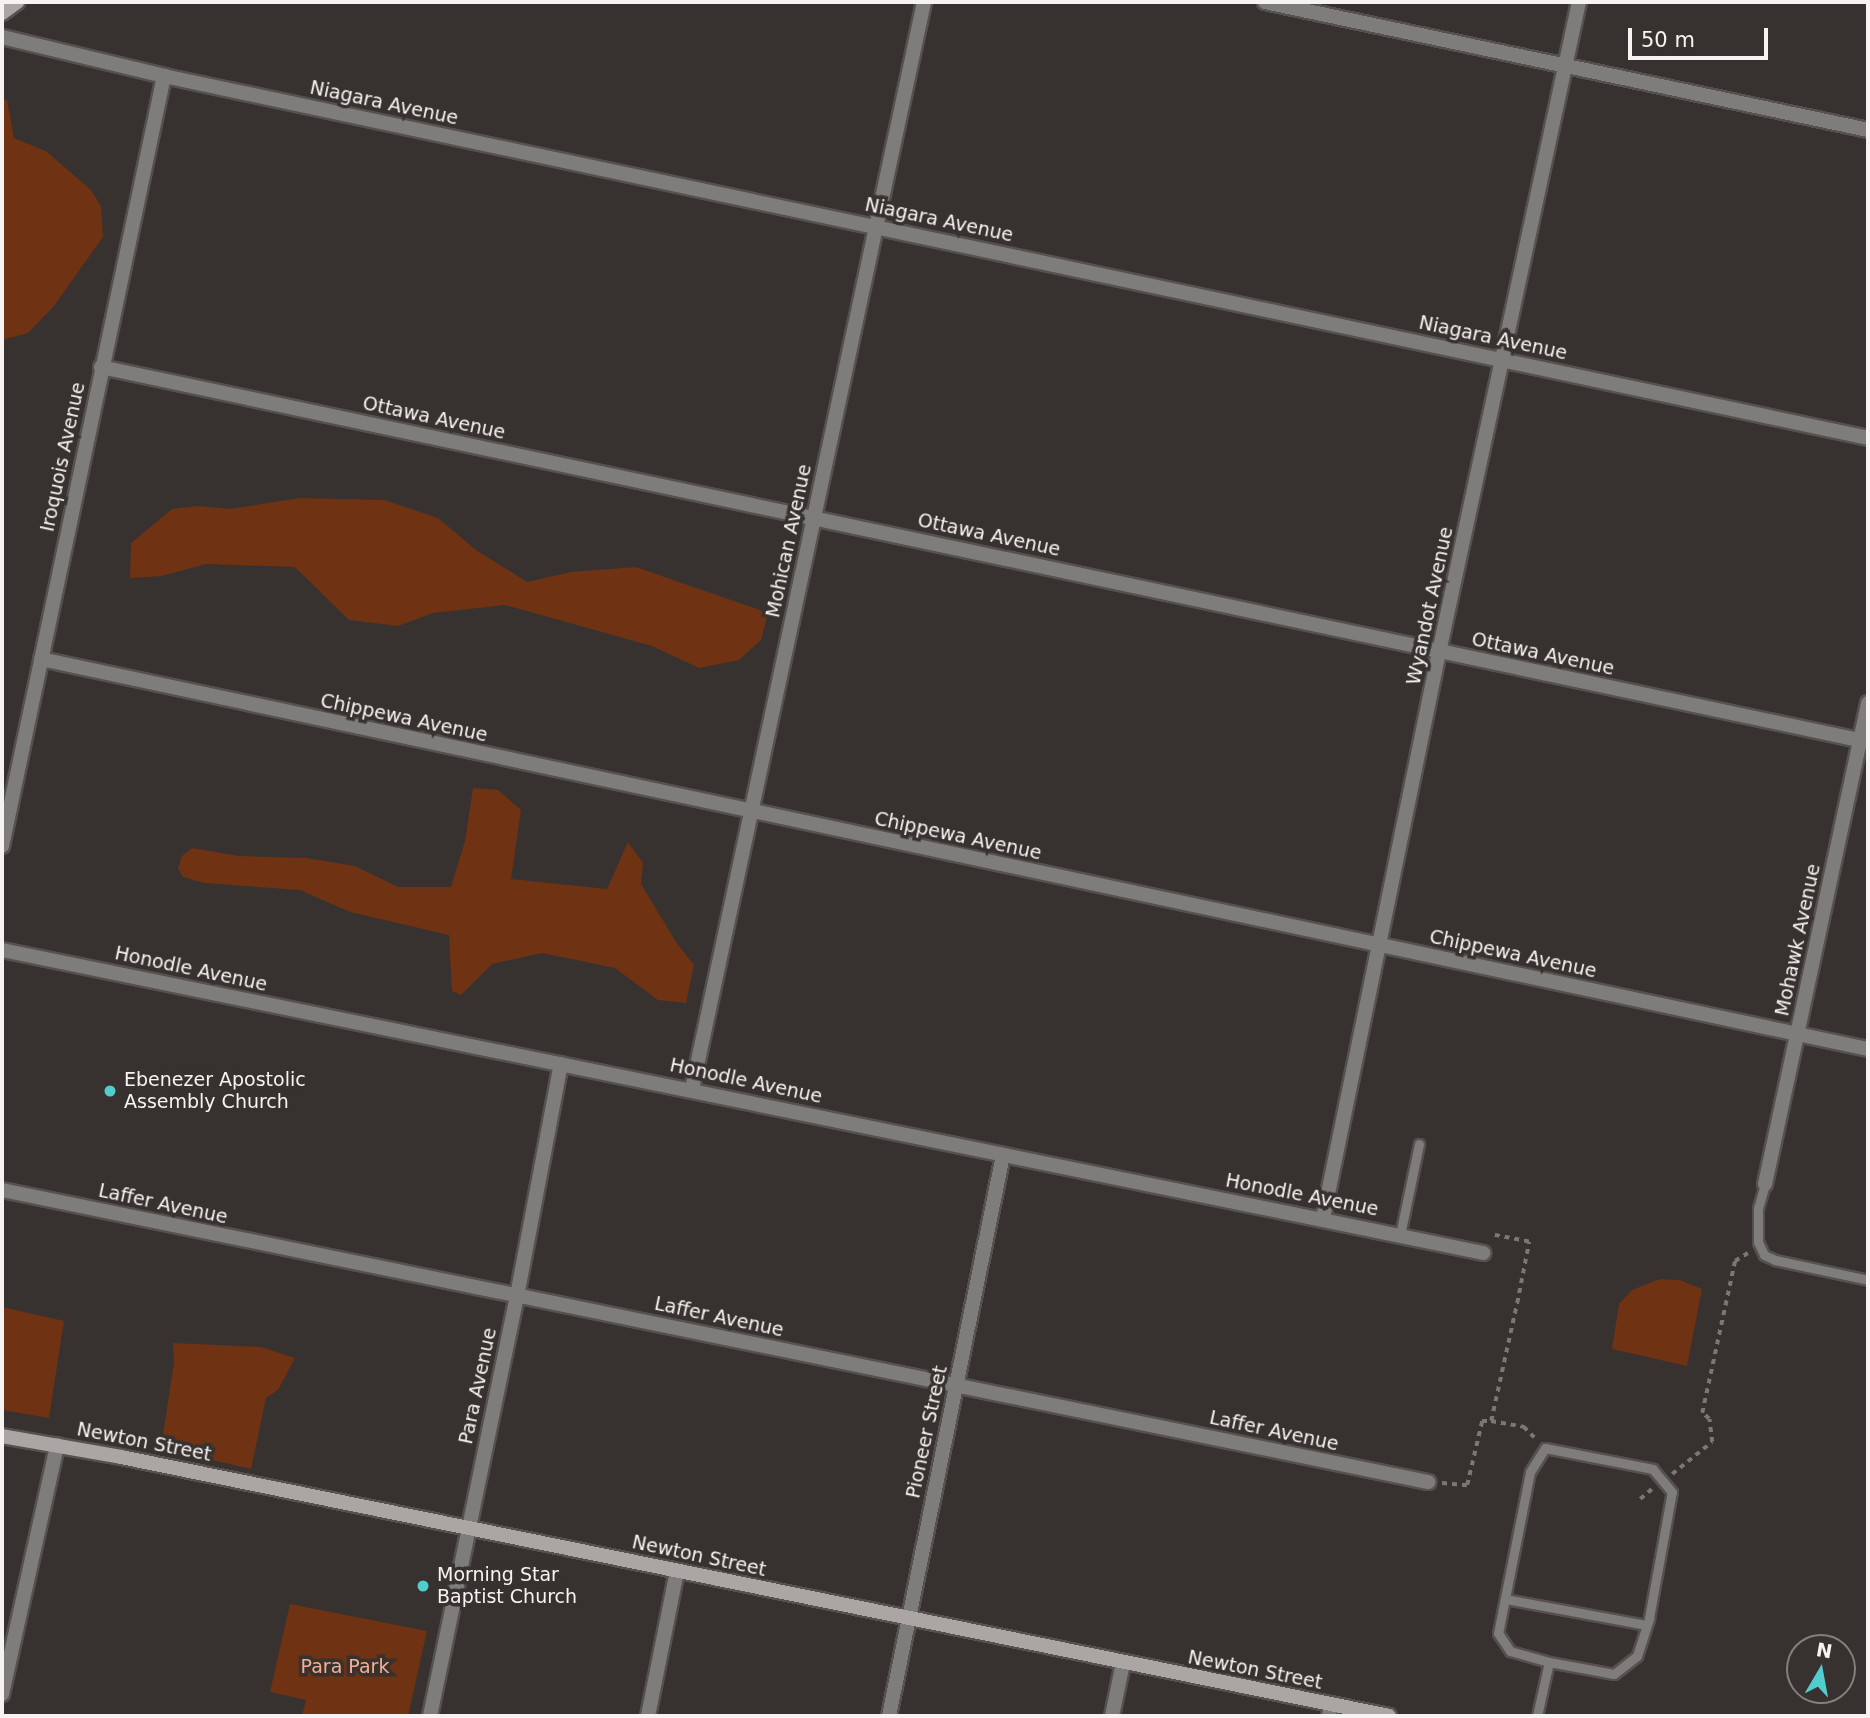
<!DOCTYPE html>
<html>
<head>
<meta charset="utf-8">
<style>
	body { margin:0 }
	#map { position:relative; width:1870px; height:1718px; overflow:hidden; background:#37322f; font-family:"DejaVu Sans",sans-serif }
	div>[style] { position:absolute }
	.green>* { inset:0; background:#6f3212 }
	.path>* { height:3.5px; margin-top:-1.75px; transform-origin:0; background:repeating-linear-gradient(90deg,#7c7775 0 5px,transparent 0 10px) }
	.roads { filter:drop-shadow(2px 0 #56514e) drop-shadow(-2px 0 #56514e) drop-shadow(0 2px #56514e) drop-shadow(0 -2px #56514e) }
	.lane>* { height:9px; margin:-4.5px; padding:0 4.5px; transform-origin:4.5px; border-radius:4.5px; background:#7f7d7b }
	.street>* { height:14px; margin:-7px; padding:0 7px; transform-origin:7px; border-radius:7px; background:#7f7d7b }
	.secondary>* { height:14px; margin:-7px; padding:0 7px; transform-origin:7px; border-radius:7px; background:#aba6a4 }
	.dots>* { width:19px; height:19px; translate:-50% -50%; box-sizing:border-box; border:4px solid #37322f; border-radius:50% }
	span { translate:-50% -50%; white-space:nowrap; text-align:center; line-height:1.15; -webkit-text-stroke:7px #37322f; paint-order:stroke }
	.street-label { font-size:19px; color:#f7f3f2 }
	.poi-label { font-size:19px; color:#f7f3f2 }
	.left { translate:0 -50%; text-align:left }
	.park-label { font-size:19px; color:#f5af90 }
	.frame { position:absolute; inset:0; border:4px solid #f7f3f2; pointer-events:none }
	.north { position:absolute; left:1786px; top:1634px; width:70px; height:70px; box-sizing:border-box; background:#37322f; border:2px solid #847f7d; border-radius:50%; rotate:10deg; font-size:19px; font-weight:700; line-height:28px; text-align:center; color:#f7f3f2 }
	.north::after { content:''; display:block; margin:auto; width:24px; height:32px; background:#52cdcd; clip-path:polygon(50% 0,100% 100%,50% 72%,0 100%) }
	.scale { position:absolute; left:1628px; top:28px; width:140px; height:32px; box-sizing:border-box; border:4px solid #f7f3f2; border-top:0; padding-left:9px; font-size:21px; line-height:24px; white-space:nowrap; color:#f7f3f2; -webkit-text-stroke:5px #37322f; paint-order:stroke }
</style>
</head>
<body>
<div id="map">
	<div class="green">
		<div style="clip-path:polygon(2px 99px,7px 100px,14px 138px,46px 151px,91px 190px,101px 206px,103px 237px,54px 306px,28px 333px,2px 340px)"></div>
		<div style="clip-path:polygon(300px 498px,384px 500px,438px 518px,476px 550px,527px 582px,571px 572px,636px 567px,768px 613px,761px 640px,739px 660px,699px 668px,652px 646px,505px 605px,433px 613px,398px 626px,349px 620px,295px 567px,206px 564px,162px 576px,130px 578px,131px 543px,172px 509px,199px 506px,230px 509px)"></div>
		<div style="clip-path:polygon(473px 788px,498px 790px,521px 810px,511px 879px,607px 889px,628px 842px,643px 863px,641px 884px,676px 942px,694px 965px,686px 1003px,658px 1000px,615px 968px,542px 953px,492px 964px,461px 995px,452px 991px,449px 935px,350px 912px,300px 890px,204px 883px,183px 877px,178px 868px,182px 856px,192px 848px,239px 856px,307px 858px,355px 866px,398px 887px,451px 887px,465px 841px)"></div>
		<div style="clip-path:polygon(1660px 1279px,1680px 1280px,1702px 1289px,1687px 1366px,1612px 1349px,1619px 1304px,1632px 1290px)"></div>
		<div style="clip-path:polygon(2px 1307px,64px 1321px,49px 1418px,2px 1410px)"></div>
		<div style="clip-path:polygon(173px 1343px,261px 1347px,295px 1358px,278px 1390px,266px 1398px,251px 1469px,161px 1448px,174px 1363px)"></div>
		<div style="clip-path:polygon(290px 1604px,427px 1631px,408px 1716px,302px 1716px,306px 1700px,270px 1692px)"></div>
	</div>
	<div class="path">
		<div style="left:1491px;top:1421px;width:34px;rotate:10deg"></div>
		<div style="left:1524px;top:1427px;width:17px;rotate:45deg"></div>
		<div style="left:1672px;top:1474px;width:51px;rotate:-38.7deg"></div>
		<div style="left:1712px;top:1442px;width:23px;rotate:-97deg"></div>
		<div style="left:1709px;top:1419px;width:9px;rotate:-139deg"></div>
		<div style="left:1702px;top:1413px;width:156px;rotate:-77.8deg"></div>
		<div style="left:1735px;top:1261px;width:15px;rotate:-32deg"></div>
		<div style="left:1442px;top:1483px;width:25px;rotate:5deg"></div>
		<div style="left:1467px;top:1485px;width:66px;rotate:-76.8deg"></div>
		<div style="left:1482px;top:1421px;width:9px"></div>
		<div style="left:1491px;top:1421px;width:121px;rotate:-77.6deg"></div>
		<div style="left:1517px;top:1303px;width:62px;rotate:-78.9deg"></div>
		<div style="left:1529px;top:1242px;width:36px;rotate:-169deg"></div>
		<div style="left:1640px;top:1499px;width:16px;rotate:-40deg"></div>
	</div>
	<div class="roads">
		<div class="lane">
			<div style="left:1765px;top:1184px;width:26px;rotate:106deg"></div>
			<div style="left:1758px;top:1209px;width:33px;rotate:90deg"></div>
			<div style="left:1758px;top:1242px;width:14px;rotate:65deg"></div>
			<div style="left:1764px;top:1255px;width:12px;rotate:24deg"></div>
			<div style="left:1775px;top:1260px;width:95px;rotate:12.1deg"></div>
			<div style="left:1400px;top:1235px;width:93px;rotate:-78.2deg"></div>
			<div style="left:1505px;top:1599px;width:144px;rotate:10.4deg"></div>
			<div style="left:1537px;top:1716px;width:55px;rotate:-77.5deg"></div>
			<div style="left:1549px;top:1662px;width:66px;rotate:10.5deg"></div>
			<div style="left:1614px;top:1674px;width:29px;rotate:-38deg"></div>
			<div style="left:1637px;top:1656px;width:40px;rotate:-72deg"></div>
			<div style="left:1649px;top:1618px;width:128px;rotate:-79.7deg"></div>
			<div style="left:1672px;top:1492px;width:30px;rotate:-130deg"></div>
			<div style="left:1653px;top:1469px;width:110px;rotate:-169deg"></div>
			<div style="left:1545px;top:1448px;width:28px;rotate:122deg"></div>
			<div style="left:1530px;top:1472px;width:164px;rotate:101.2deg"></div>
			<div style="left:1498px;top:1633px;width:22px;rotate:56deg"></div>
			<div style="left:1510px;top:1651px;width:41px;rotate:15.8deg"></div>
		</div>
		<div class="street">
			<div style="left:1265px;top:2px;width:616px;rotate:11.98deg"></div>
			<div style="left:2px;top:37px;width:167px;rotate:13.5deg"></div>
			<div style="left:164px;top:76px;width:1742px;rotate:11.99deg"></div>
			<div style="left:101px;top:367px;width:1806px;rotate:11.98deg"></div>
			<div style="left:41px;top:659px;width:1868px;rotate:12.05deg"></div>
			<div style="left:2px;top:846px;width:787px;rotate:-78.12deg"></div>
			<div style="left:2px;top:950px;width:1512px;rotate:11.56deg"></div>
			<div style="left:692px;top:1089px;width:1111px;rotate:-77.95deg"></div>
			<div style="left:1765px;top:1184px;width:492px;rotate:-77.9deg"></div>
			<div style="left:2px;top:1190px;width:1456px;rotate:11.57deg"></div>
			<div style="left:1323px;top:1218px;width:578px;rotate:-78.42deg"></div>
			<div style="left:1439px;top:652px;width:665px;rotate:-77.85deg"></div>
			<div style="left:2px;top:1694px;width:255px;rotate:-77.5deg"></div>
			<div style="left:430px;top:1716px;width:429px;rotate:-78.3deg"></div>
			<div style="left:517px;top:1296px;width:236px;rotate:-79.3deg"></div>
			<div style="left:648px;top:1716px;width:148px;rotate:-78.7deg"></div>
			<div style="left:889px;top:1716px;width:572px;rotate:-78.51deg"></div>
			<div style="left:1112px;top:1716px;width:54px;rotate:-78.3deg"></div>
			<div style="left:1329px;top:1716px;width:12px;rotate:-81deg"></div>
		</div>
		<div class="secondary">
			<div style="left:2px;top:13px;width:19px;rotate:-36deg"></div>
			<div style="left:2px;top:1436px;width:121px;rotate:10deg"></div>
			<div style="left:121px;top:1457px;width:1294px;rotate:11.54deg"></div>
		</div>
	</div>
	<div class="dots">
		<div style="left:110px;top:1091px;background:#52cdcd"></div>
		<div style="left:423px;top:1586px;background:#52cdcd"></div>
	</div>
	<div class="street-label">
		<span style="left:384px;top:103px;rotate:12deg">Niagara Avenue</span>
		<span style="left:939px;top:220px;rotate:12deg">Niagara Avenue</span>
		<span style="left:1493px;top:338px;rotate:12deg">Niagara Avenue</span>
		<span style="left:434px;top:418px;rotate:12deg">Ottawa Avenue</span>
		<span style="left:63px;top:457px;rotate:-78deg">Iroquois Avenue</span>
		<span style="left:989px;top:535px;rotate:12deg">Ottawa Avenue</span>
		<span style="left:789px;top:541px;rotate:-78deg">Mohican Avenue</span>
		<span style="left:1430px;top:606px;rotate:-78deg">Wyandot Avenue</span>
		<span style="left:1543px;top:654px;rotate:12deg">Ottawa Avenue</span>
		<span style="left:404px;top:718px;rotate:12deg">Chippewa Avenue</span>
		<span style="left:958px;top:836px;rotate:12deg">Chippewa Avenue</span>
		<span style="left:1798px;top:940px;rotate:-78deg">Mohawk Avenue</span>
		<span style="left:1513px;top:954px;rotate:12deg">Chippewa Avenue</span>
		<span style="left:191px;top:969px;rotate:12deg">Honodle Avenue</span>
		<span style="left:746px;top:1081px;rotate:12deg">Honodle Avenue</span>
		<span style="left:1302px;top:1195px;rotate:11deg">Honodle Avenue</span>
		<span style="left:163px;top:1204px;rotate:12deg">Laffer Avenue</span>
		<span style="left:719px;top:1317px;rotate:12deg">Laffer Avenue</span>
		<span style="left:478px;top:1386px;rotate:-78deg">Para Avenue</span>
		<span style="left:1274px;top:1431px;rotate:12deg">Laffer Avenue</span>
		<span style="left:927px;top:1432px;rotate:-78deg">Pioneer Street</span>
		<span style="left:144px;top:1442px;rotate:11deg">Newton Street</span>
		<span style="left:699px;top:1556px;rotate:12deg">Newton Street</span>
		<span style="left:1255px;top:1670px;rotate:11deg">Newton Street</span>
	</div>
	<div class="poi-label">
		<span class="left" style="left:124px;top:1091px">Ebenezer Apostolic<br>Assembly Church</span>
		<span class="left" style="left:437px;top:1586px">Morning Star<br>Baptist Church</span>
	</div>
	<div class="park-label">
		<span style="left:345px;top:1667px">Para Park</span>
	</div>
	<div class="frame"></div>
	<div class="north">N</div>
	<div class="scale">50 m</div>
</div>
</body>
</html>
